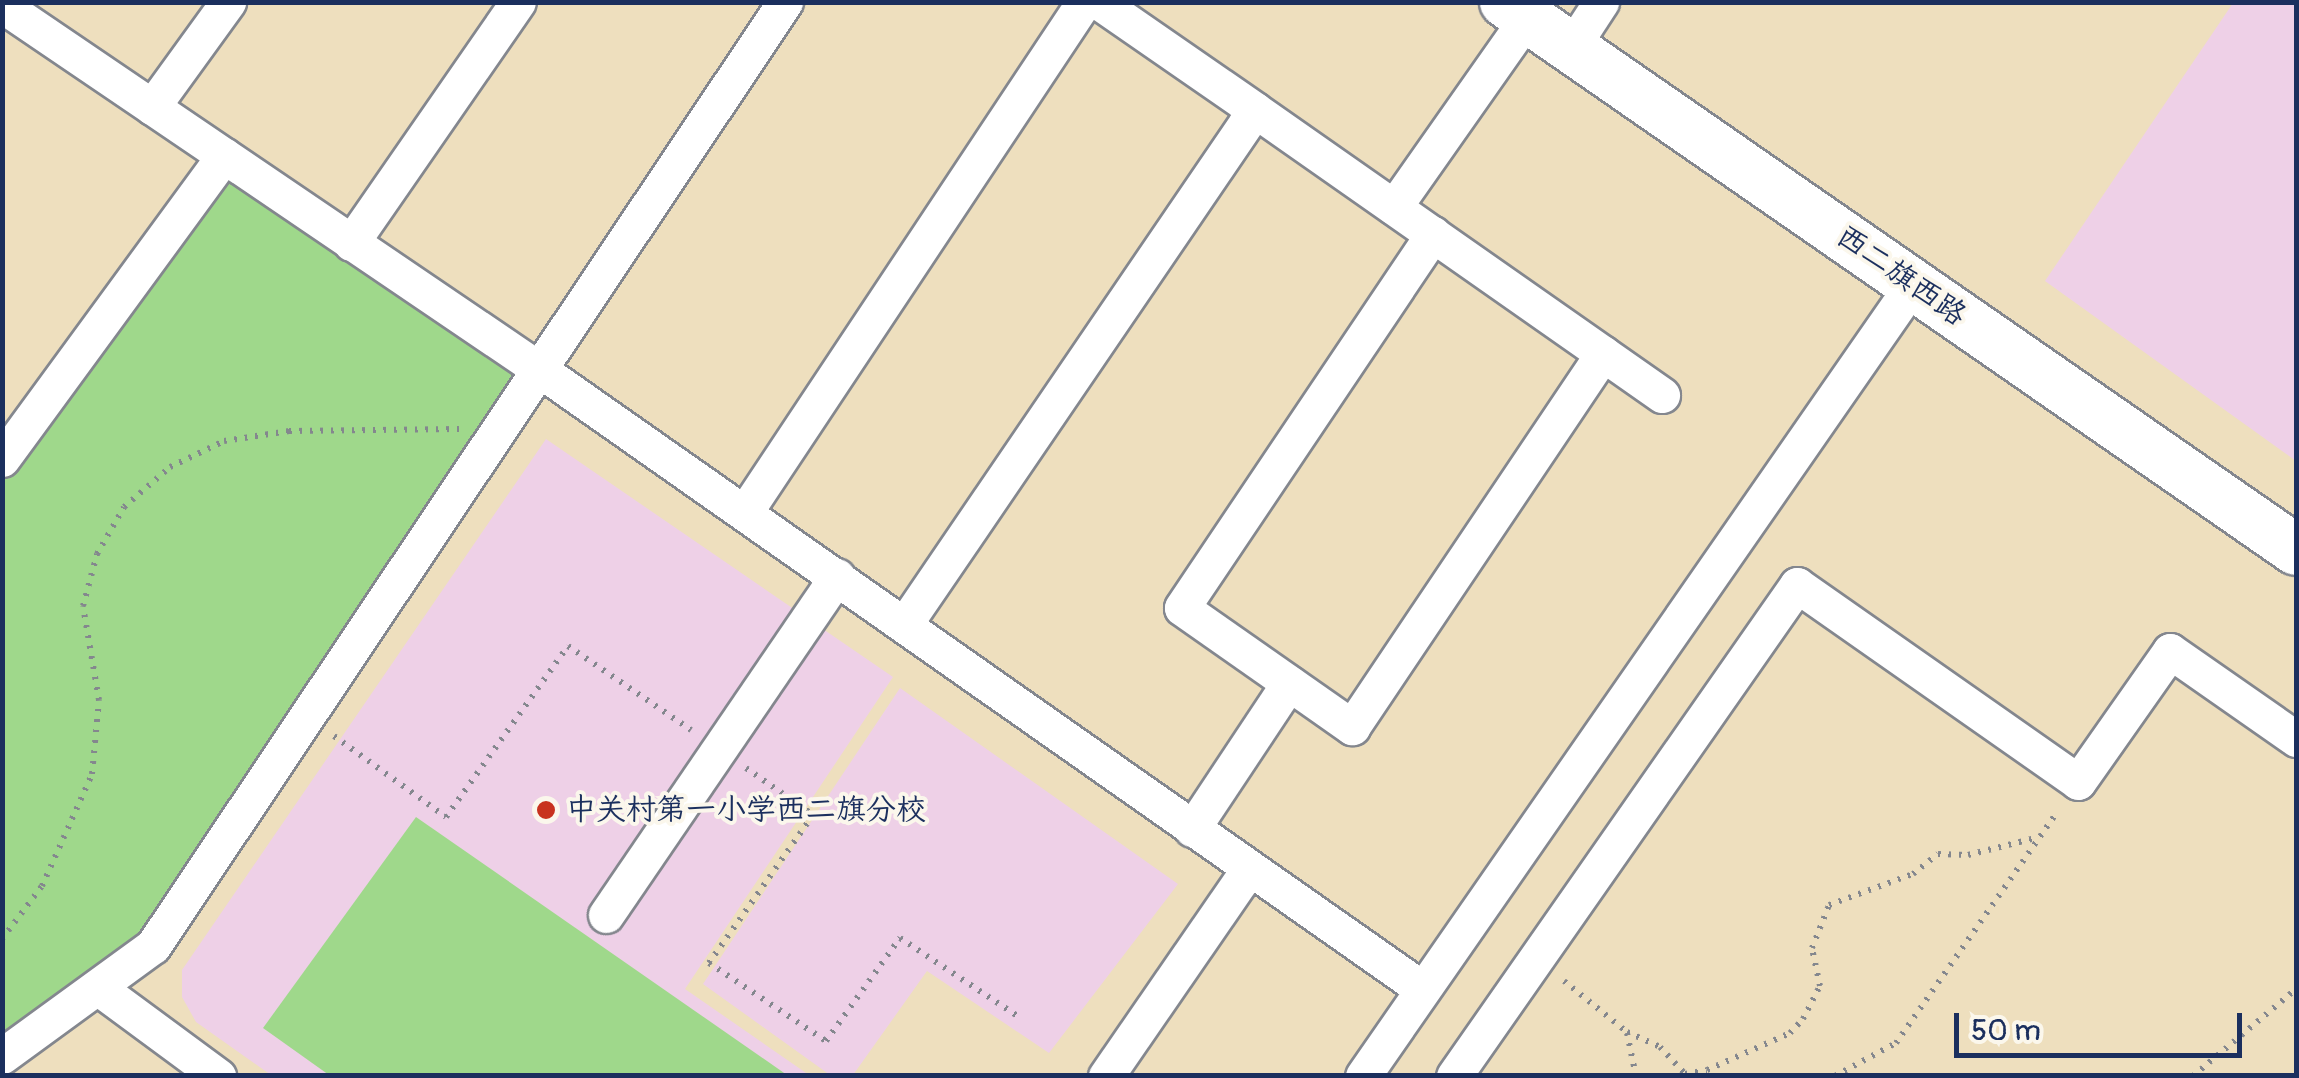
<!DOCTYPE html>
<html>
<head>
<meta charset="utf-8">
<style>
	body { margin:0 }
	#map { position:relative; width:2299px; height:1078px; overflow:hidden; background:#eedfbe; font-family:Pangolin,"LXGW WenKai TC",sans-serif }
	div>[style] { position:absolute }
	.built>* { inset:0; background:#eed0e7 }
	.green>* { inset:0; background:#9fd88b }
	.path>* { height:6px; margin-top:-3px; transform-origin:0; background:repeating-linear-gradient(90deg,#84878e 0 2.5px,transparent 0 10.5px) }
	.roads { filter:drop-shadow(2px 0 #84878e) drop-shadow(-2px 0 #84878e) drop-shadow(0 2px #84878e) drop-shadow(0 -2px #84878e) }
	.street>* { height:35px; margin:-17.5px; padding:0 17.5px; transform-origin:17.5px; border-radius:17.5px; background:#fff }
	.secondary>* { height:50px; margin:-25px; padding:0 25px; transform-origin:25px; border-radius:25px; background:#fff }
	.dots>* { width:28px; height:28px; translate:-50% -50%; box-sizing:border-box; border:5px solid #fbf7ec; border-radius:50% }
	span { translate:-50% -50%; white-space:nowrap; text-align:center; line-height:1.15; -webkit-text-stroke:8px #fbf7ec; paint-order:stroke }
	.street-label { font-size:30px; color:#1b2f5e }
	.poi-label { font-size:30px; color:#1b2f5e }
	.left { translate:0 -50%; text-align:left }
	.frame { position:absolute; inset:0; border:5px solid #1b2f5e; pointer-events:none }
	.scale { position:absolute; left:1954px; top:1013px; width:288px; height:45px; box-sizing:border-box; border:5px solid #1b2f5e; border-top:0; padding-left:12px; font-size:30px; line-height:35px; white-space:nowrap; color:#1b2f5e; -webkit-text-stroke:8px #fbf7ec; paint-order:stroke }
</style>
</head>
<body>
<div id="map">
	<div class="built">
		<div style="clip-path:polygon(2233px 3px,2296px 3px,2296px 461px,2045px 281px)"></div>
		<div style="clip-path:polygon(546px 439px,893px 677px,685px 989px,809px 1075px,271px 1075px,196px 1022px,182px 997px,182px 970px)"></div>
		<div style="clip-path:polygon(900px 688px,1178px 884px,1049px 1053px,927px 971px,853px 1075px,830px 1075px,703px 984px)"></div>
	</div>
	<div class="green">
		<div style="clip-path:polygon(224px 156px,543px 372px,153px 946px,3px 1056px,3px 459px)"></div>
		<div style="clip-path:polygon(416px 817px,787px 1075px,329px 1075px,263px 1028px)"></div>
	</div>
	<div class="path">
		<div style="left:334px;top:736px;width:138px;rotate:35.9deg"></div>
		<div style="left:446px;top:817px;width:210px;rotate:-54.5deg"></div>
		<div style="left:568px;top:646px;width:149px;rotate:34.3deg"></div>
		<div style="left:746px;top:768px;width:82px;rotate:35deg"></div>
		<div style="left:813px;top:815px;width:181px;rotate:125.1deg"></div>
		<div style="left:709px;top:963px;width:141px;rotate:33.7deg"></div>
		<div style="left:826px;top:1041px;width:127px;rotate:-54.3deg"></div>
		<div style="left:900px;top:938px;width:143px;rotate:33.6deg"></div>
		<div style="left:2px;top:939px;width:66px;rotate:-53deg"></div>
		<div style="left:42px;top:886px;width:123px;rotate:-65.9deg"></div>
		<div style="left:92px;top:774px;width:74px;rotate:-84.6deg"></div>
		<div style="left:99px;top:700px;width:95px;rotate:-99.7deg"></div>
		<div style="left:83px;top:606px;width:54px;rotate:-74.9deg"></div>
		<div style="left:97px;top:554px;width:54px;rotate:-60.1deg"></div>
		<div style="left:124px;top:507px;width:61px;rotate:-41deg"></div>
		<div style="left:170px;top:467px;width:60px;rotate:-25.7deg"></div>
		<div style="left:224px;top:441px;width:66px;rotate:-8.7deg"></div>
		<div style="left:289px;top:431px;width:170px;rotate:-0.7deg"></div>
		<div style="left:1564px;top:981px;width:81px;rotate:39deg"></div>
		<div style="left:1627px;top:1032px;width:36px;rotate:24deg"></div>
		<div style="left:1660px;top:1047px;width:37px;rotate:47deg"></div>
		<div style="left:1685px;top:1074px;width:22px;rotate:-10deg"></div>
		<div style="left:1707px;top:1070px;width:91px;rotate:-24deg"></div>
		<div style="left:1790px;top:1033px;width:19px;rotate:-47deg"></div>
		<div style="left:1803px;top:1019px;width:37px;rotate:-63deg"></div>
		<div style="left:1820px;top:986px;width:39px;rotate:-102deg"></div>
		<div style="left:1812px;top:948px;width:46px;rotate:-68.4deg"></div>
		<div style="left:1829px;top:905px;width:90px;rotate:-20.3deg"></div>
		<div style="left:1913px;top:874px;width:32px;rotate:-39deg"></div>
		<div style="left:1938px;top:854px;width:30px;rotate:2deg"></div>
		<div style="left:1968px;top:855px;width:73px;rotate:-14.2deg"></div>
		<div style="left:1627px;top:1033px;width:44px;rotate:78.2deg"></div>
		<div style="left:1835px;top:1076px;width:69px;rotate:-28.4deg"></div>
		<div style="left:1896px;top:1043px;width:282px;rotate:-55.1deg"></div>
		<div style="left:2193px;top:1076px;width:135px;rotate:-40.2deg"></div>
	</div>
	<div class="roads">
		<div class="street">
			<div style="left:2px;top:5px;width:654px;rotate:34.15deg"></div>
			<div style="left:543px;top:372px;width:1073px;rotate:35.05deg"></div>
			<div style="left:1571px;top:48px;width:55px;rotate:-56.9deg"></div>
			<div style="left:152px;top:107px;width:130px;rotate:-54.1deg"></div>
			<div style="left:1255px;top:110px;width:497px;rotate:35deg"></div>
			<div style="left:1394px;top:207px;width:231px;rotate:-54.9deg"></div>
			<div style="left:1433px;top:234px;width:450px;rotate:123.9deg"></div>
			<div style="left:1182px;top:608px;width:208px;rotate:35deg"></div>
			<div style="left:1352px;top:727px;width:450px;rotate:-56.1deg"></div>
			<div style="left:351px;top:243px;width:293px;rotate:-55.3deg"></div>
			<div style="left:2px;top:459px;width:376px;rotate:-53.8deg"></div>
			<div style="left:745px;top:512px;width:612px;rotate:-56.39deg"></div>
			<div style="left:904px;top:625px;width:623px;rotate:-55.72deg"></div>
			<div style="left:1255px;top:110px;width:190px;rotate:-145.3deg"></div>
			<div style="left:1192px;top:829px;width:175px;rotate:-56.4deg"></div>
			<div style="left:606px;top:915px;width:410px;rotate:-55.7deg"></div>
			<div style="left:100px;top:989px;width:147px;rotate:36.4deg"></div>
			<div style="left:2px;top:1056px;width:187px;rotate:-36.1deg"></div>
			<div style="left:153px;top:946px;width:1136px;rotate:-56.2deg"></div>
			<div style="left:1106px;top:1076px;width:252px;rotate:-55.4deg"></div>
			<div style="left:1363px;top:1076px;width:964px;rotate:-55.22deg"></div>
			<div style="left:1454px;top:1076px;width:599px;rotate:-55.06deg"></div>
			<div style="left:1797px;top:585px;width:343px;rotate:35deg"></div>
			<div style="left:2078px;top:782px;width:160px;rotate:-54.9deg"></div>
			<div style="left:2170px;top:651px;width:154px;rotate:34.9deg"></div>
		</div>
		<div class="secondary">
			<div style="left:1505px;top:2px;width:962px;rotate:34.71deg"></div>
		</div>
	</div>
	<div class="dots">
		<div style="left:546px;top:810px;background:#c8321e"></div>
	</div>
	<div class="street-label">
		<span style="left:1901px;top:276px;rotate:35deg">西二旗西路</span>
	</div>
	<div class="poi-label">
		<span class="left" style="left:566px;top:810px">中关村第一小学西二旗分校</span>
	</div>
	<div class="frame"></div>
	<div class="scale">50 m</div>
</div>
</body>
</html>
